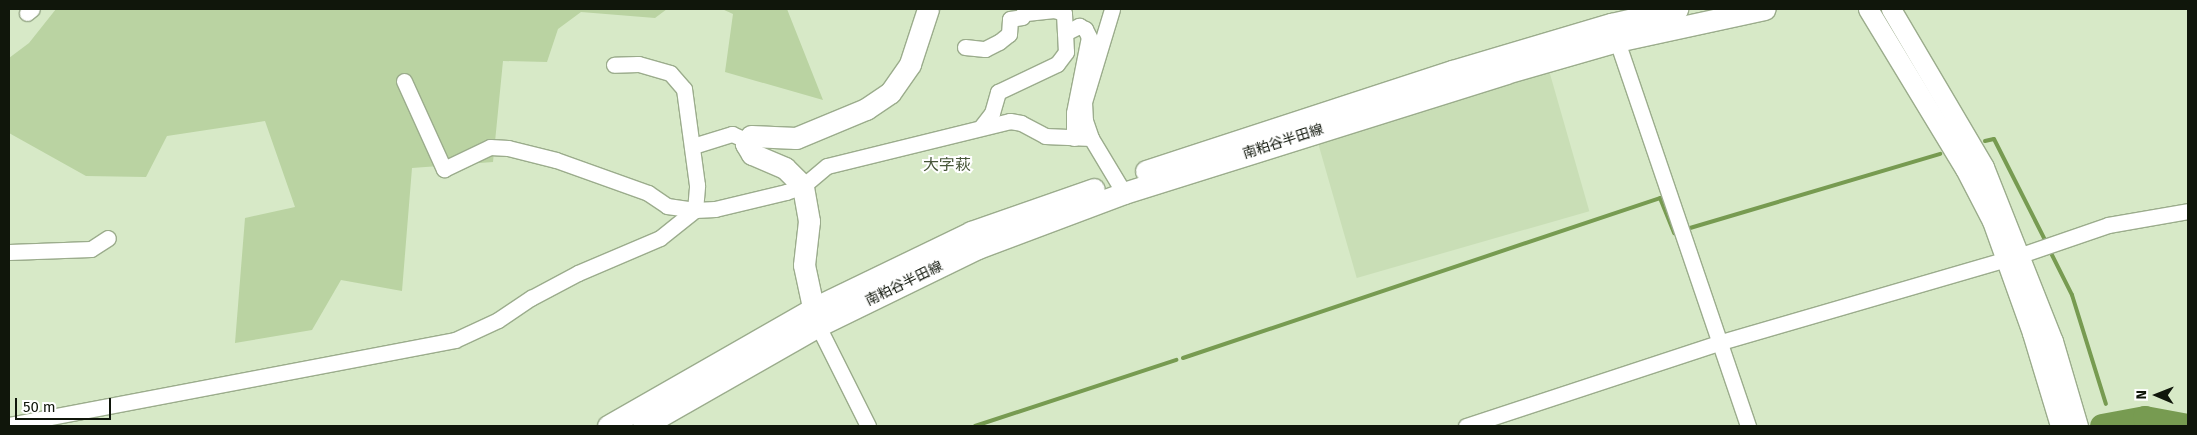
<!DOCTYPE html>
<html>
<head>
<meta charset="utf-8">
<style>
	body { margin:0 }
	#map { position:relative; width:2197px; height:435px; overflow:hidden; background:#d7e9c7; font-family:"Fira Sans","Noto Sans JP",sans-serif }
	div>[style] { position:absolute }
	.built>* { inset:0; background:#c9deb6; transform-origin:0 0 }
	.green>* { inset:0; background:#bad3a2 }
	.stream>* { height:4px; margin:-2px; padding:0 2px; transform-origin:2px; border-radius:2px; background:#779b51 }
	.river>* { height:24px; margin:-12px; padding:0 12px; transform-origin:12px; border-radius:12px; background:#779b51 }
	.roads { filter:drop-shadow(1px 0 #9bac8c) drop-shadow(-1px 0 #9bac8c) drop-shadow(0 1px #9bac8c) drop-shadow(0 -1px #9bac8c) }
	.minor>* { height:15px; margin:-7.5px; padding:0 7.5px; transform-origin:7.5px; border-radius:7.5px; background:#fff }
	.tertiary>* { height:19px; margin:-9.5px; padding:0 9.5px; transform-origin:9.5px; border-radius:9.5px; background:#fff }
	.secondary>* { height:21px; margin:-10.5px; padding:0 10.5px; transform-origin:10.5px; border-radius:10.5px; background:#fff }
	span { translate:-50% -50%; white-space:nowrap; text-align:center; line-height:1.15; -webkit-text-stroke:4px #fff; paint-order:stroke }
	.street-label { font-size:14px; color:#10160b }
	.quarter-label { font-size:16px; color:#48573a }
	.frame { position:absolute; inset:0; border:10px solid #10160b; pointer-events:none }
	.north { position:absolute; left:2132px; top:370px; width:50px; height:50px; -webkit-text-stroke:4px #fff; paint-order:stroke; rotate:271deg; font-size:14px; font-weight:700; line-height:20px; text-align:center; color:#10160b }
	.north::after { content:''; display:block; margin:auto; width:18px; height:22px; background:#10160b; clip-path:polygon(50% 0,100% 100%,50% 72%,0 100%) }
	.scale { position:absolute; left:15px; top:398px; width:96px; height:22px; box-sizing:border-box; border:2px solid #10160b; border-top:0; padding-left:6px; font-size:15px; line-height:18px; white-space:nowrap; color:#10160b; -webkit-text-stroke:4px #fff; paint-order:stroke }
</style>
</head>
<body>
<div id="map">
	<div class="built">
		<div style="left:1548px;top:67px;width:150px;height:242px;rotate:74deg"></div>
	</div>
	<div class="green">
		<div style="clip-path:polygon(56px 9px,667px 9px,655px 18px,581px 12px,558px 29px,547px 62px,503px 61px,493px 162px,412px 168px,402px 291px,341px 280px,312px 330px,235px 343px,245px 218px,295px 207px,265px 121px,167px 136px,146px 177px,86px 176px,9px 133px,9px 58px,29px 43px)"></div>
		<div style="clip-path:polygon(722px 9px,787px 9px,823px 100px,725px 72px,733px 14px)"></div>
	</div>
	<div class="stream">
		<div style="left:1985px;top:141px;width:9px;rotate:-13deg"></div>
		<div style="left:1994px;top:139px;width:115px;rotate:63.2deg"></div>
		<div style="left:1690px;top:228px;width:261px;rotate:-16.5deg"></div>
		<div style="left:2049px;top:249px;width:51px;rotate:63.4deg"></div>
		<div style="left:2072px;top:295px;width:114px;rotate:72.7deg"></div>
		<div style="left:1183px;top:358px;width:503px;rotate:-18.54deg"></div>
		<div style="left:1660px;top:198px;width:38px;rotate:68deg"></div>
		<div style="left:975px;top:426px;width:212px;rotate:-18.2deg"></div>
	</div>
	<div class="river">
		<div style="left:2102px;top:426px;width:44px;rotate:-10.5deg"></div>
		<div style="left:2145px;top:418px;width:44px;rotate:10.5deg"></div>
	</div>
	<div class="roads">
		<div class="minor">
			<div style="left:27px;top:13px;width:6px;rotate:-39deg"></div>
			<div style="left:1065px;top:33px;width:16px;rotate:-27deg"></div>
			<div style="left:1079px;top:26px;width:7px;rotate:27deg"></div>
			<div style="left:1085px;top:29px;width:9px;rotate:63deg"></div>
			<div style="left:1089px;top:37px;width:77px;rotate:101.2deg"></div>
			<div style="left:1074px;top:113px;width:25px;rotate:90deg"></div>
			<div style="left:1617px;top:41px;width:407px;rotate:71.2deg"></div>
			<div style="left:965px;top:47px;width:20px;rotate:6deg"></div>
			<div style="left:985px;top:49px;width:16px;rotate:-27deg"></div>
			<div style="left:999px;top:42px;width:13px;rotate:-39deg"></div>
			<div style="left:1009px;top:34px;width:15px;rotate:-86deg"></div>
			<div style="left:1010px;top:19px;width:12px;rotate:-9deg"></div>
			<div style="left:1022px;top:17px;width:9px;rotate:-69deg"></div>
			<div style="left:404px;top:81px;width:97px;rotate:65.6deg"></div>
			<div style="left:444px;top:169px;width:51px;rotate:-25.6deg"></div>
			<div style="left:490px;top:147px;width:18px;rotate:3deg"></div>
			<div style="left:508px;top:148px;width:49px;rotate:14deg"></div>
			<div style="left:556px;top:160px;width:98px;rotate:19.7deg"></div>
			<div style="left:648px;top:193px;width:23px;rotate:34deg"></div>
			<div style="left:667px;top:206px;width:28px;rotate:8deg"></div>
			<div style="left:695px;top:210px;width:20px;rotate:-3deg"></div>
			<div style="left:715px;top:209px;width:73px;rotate:-13.5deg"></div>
			<div style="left:786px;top:192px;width:18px;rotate:-19deg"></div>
			<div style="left:803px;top:186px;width:31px;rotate:-40deg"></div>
			<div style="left:827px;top:166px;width:188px;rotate:-13.8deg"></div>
			<div style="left:1010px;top:121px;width:11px;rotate:10deg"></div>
			<div style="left:1021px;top:123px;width:27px;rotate:28deg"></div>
			<div style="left:1045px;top:136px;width:46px;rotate:2.5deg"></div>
			<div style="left:1091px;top:138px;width:64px;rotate:59deg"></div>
			<div style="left:981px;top:127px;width:18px;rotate:-52deg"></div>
			<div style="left:992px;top:113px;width:22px;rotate:-74deg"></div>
			<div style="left:998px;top:92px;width:65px;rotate:-25.4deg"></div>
			<div style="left:1057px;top:64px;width:15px;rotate:-53deg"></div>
			<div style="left:1066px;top:52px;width:39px;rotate:-93deg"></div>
			<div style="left:1064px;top:13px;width:10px;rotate:-163deg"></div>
			<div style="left:1054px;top:10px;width:28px;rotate:174deg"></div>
			<div style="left:1091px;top:138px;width:18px;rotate:-109deg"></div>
			<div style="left:1085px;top:121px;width:19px;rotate:-93deg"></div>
			<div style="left:1084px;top:102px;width:97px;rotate:-73.2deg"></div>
			<div style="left:693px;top:146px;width:41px;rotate:-17.1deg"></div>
			<div style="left:732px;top:134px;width:17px;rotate:24deg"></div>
			<div style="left:9px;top:252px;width:82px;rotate:-2.1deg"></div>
			<div style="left:91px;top:249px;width:20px;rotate:-33deg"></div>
			<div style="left:818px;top:326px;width:112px;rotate:63.4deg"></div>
			<div style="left:9px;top:425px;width:454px;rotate:-10.8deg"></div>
			<div style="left:455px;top:340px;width:47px;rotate:-24.9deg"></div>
			<div style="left:498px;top:320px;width:40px;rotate:-34deg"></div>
			<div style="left:531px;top:298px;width:53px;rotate:-28deg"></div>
			<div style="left:578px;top:273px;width:89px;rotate:-23.1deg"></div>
			<div style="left:660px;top:238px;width:45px;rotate:-38.7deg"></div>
			<div style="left:695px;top:210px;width:25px;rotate:-85deg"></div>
			<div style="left:697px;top:185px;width:97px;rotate:-97.7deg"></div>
			<div style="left:684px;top:89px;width:21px;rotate:-131deg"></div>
			<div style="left:670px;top:73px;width:33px;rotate:-164deg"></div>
			<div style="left:638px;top:64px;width:24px;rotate:178deg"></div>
			<div style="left:1466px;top:426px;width:268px;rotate:-18.2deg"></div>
			<div style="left:1721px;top:342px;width:312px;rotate:-16.2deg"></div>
			<div style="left:2021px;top:255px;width:92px;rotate:-19deg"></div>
			<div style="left:2108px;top:225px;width:81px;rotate:-9.9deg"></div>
		</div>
		<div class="tertiary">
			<div style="left:1868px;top:9px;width:187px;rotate:58.8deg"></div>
			<div style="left:1965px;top:169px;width:59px;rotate:62.6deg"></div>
			<div style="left:1992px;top:221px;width:119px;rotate:70.3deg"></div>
			<div style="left:2032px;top:333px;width:97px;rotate:73.2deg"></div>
			<div style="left:1891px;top:9px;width:183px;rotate:59.5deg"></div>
			<div style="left:1984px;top:167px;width:187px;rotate:68.4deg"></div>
			<div style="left:2053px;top:341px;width:89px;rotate:73.6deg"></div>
		</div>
		<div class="secondary">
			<div style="left:1146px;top:171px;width:322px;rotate:-18.1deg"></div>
			<div style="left:1452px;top:71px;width:166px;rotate:-16.5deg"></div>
			<div style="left:1611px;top:24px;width:68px;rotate:-12.8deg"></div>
			<div style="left:816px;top:321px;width:57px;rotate:-102.1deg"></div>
			<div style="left:804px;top:265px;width:44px;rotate:-83.5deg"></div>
			<div style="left:809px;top:221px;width:36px;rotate:-100deg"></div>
			<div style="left:803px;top:186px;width:25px;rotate:-135deg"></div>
			<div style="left:785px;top:168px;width:36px;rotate:-157deg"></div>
			<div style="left:752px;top:154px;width:12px;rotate:-121deg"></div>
			<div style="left:746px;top:144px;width:9px;rotate:-58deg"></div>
			<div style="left:751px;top:136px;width:45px;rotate:2.5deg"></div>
			<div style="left:796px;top:138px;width:76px;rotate:-22.5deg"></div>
			<div style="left:866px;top:109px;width:29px;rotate:-34deg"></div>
			<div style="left:890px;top:93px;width:35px;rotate:-55deg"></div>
			<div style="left:910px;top:64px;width:58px;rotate:-71.9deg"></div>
			<div style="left:608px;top:426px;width:235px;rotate:-29.8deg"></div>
			<div style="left:812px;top:309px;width:177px;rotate:-25.8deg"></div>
			<div style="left:971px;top:232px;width:130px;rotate:-19.3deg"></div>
			<div style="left:643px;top:426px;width:202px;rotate:-29.7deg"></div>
			<div style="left:818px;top:326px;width:178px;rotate:-26deg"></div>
			<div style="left:978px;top:248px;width:156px;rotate:-20.6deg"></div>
			<div style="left:1124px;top:193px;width:400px;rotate:-17.4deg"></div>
			<div style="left:1506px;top:73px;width:116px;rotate:-16.1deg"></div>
			<div style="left:1617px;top:41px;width:151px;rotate:-12.2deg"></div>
		</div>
	</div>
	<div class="street-label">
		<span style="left:1283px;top:142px;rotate:-18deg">南粕谷半田線</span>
		<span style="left:904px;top:284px;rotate:-26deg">南粕谷半田線</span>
	</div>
	<div class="quarter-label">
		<span style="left:947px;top:165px">大字萩</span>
	</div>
	<div class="frame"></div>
	<div class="north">N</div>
	<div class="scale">50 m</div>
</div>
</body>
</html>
